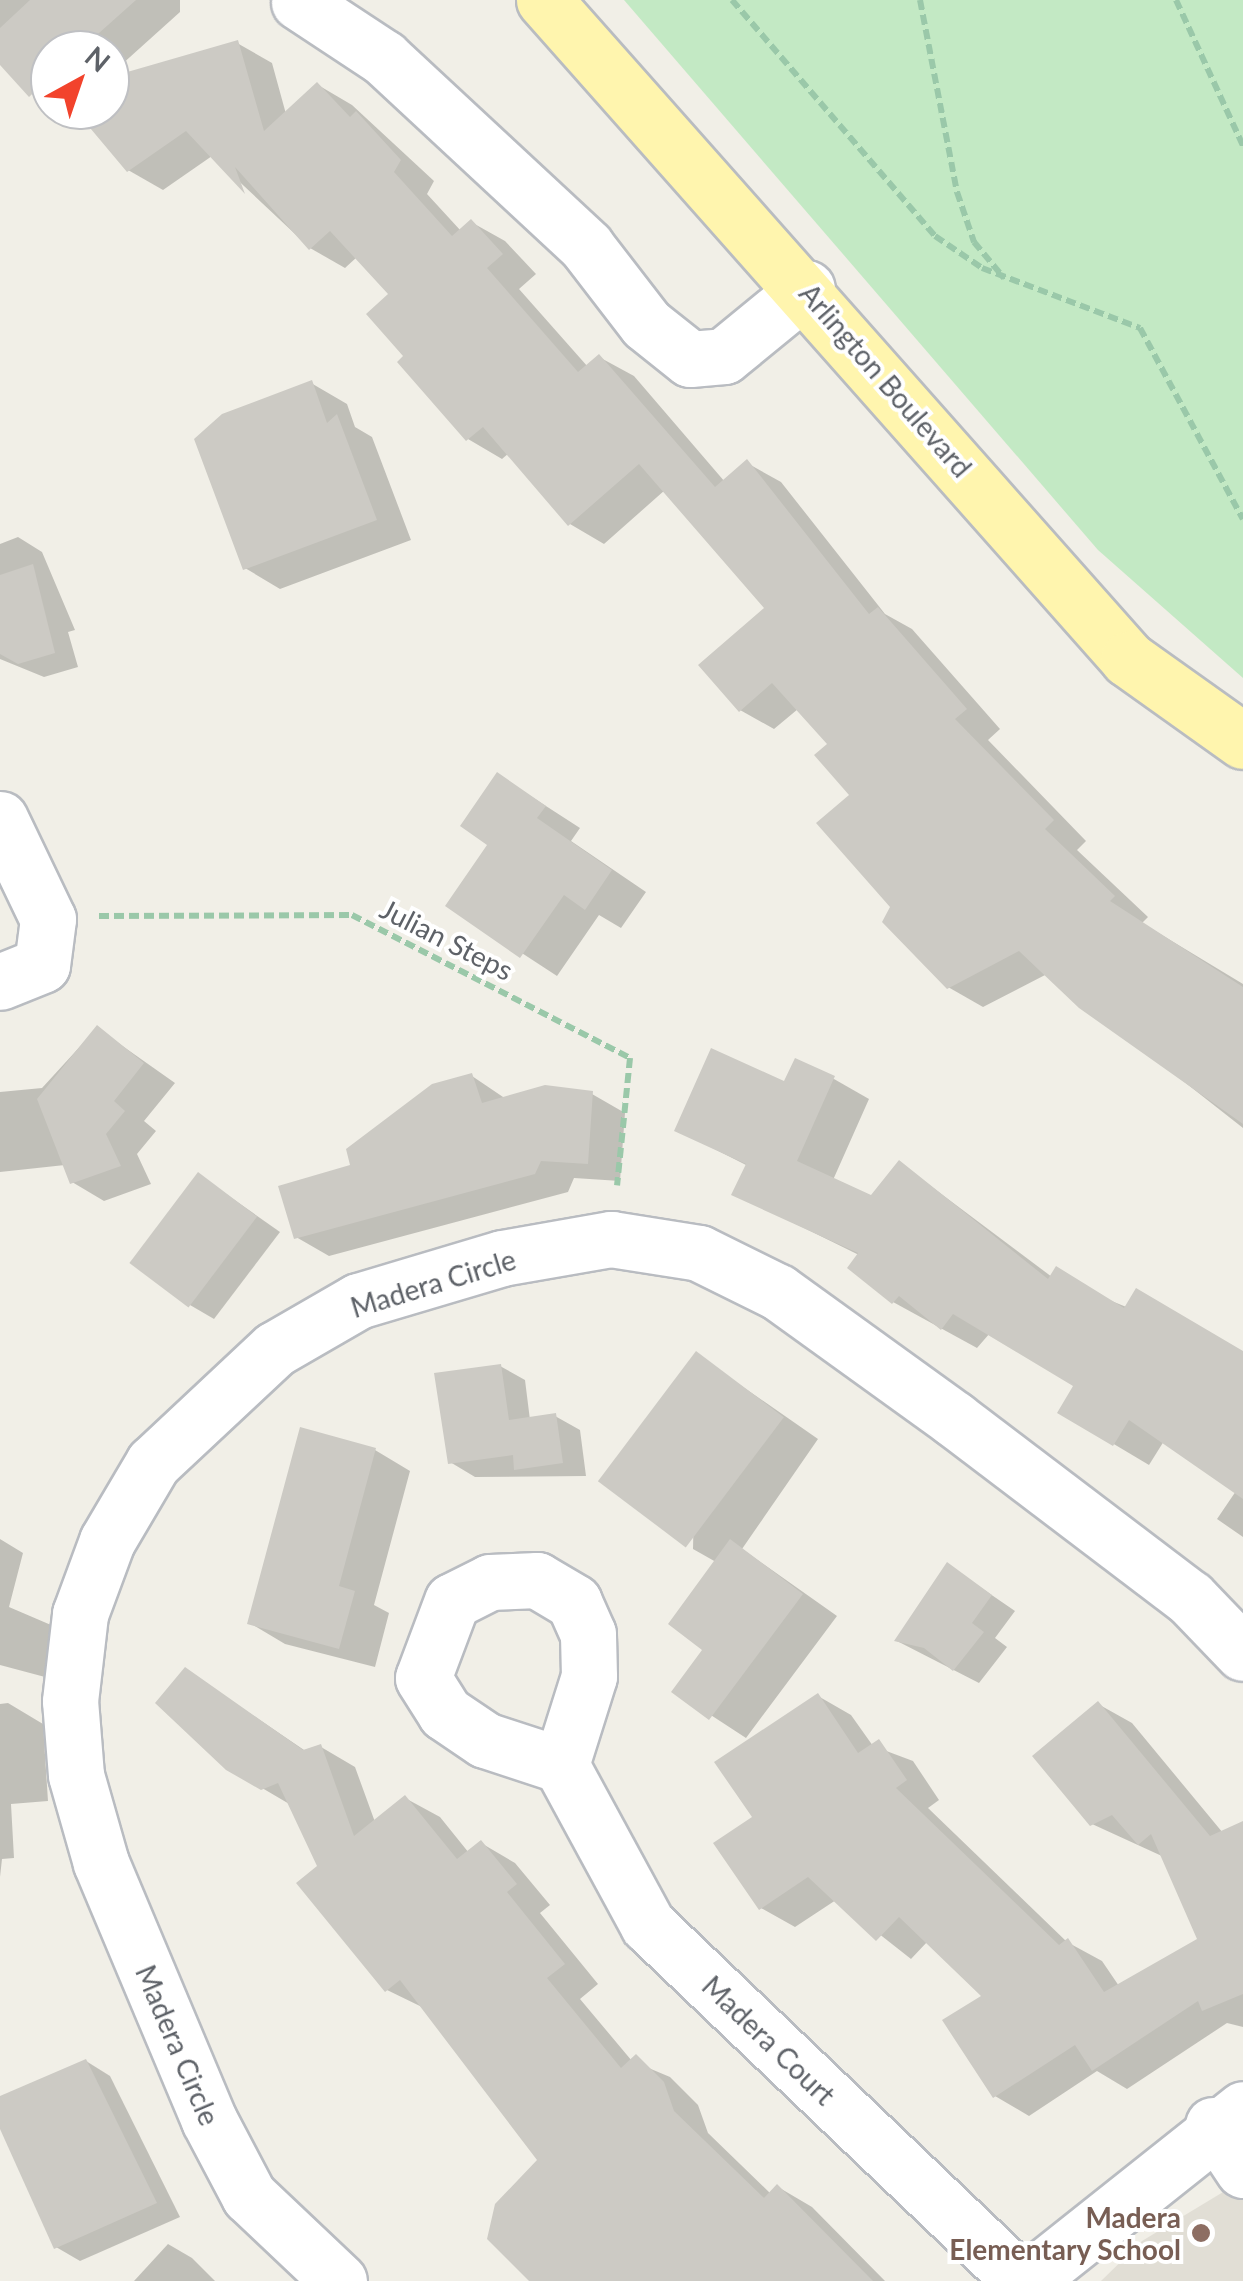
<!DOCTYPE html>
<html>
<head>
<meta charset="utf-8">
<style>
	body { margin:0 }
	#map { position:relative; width:1243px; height:2281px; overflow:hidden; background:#f1efe7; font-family:Lato,sans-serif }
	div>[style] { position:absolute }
	.education>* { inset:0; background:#e1ded5 }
	.green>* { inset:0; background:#c3e9c4 }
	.shadow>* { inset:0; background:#0003 }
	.building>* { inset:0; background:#cccac4; transform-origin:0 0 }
	.path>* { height:6px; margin-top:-3px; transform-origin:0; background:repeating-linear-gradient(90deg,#9ac8a9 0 10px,transparent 0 15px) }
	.roads { filter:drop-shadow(2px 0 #b9bcc1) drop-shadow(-2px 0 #b9bcc1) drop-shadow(0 2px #b9bcc1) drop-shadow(0 -2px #b9bcc1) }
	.minor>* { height:55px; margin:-27.5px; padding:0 27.5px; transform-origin:27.5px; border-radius:27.5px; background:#fff }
	.major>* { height:55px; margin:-27.5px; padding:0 27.5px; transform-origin:27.5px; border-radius:27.5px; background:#fff5ae }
	.dots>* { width:28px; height:28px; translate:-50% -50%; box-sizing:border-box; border:5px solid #fff; border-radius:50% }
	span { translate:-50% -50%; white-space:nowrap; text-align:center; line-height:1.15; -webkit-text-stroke:8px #fff; paint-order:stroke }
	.street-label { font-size:28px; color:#5e6268 }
	.education-label { font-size:28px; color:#785e54; font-weight:700 }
	.right { translate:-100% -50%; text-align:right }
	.north { position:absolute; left:30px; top:30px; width:100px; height:100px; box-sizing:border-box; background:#fff; border:2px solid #bfc0c3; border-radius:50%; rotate:40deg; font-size:28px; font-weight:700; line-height:40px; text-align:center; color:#5e6268 }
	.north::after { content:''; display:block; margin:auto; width:35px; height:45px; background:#f2432c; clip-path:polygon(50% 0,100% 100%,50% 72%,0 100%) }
</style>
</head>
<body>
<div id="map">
	<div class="education">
		<div style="clip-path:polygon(1243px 2180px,1243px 2281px,1101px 2281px,1142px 2241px)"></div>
	</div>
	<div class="green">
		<div style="clip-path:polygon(624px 0,1243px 0,1243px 678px,1098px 550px)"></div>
	</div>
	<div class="shadow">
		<div style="clip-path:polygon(0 0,180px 0,180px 12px,110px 75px,110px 50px,50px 50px,50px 106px,0 61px)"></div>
		<div style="clip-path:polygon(237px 43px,272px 63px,286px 114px,318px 85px,352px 105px,434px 181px,427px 194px,461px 231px,471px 222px,505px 241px,536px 274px,519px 289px,588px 367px,599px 357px,634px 376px,725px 482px,747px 463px,781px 482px,885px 614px,912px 629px,1000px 729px,988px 740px,1086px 841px,1077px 850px,1148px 917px,1142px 923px,1243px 984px,1243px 1128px,1047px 974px,983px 1007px,948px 987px,892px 907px,831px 744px,798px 709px,774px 729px,740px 710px,768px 608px,665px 490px,604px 544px,570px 524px,509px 453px,502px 459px,468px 439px,401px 362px,407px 356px,391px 294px,357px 257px,345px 268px,310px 248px,212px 156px,163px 190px,128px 170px,78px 110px,110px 110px,110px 80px)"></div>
		<div style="clip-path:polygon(311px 383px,347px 404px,355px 427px,372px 437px,411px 540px,280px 589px,245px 568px)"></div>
		<div style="clip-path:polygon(18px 537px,42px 552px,75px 630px,68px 632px,78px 667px,44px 677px,0 659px,0 544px)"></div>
		<div style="clip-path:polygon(498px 775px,580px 828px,571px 841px,646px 892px,621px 928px,599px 915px,557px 976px,448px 905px,491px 844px)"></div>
		<div style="clip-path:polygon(97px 1028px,175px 1083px,144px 1121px,156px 1131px,137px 1154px,151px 1184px,104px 1201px,72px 1182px,65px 1165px,0 1172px,0 1092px,42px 1088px)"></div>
		<div style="clip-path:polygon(472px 1076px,506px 1099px,592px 1094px,625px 1113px,620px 1181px,574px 1178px,568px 1192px,329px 1256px,296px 1237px,353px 1166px)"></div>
		<div style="clip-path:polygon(834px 1079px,869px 1099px,833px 1180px,872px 1198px,900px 1163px,1052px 1277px,1243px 1354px,1243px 1537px,1217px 1519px,1236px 1491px,1164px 1441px,1149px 1465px,1060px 1412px,1077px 1385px,990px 1333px,977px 1348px,893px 1302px,859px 1255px,735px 1194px,748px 1166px,677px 1130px,785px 1085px)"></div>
		<div style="clip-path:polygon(199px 1175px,280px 1232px,214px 1319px,190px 1305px)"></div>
		<div style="clip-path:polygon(697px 1355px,818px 1439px,742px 1549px,837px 1616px,746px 1738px,674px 1691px,706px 1649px,716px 1562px,693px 1549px)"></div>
		<div style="clip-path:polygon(500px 1366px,525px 1380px,530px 1420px,555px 1416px,580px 1430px,586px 1476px,475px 1477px,450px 1462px)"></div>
		<div style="clip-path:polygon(375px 1450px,410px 1471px,374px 1605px,389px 1613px,375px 1667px,285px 1644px,250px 1623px)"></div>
		<div style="clip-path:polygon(0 1539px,23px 1553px,9px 1607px,58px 1628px,45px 1677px,0 1665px)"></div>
		<div style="clip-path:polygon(948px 1565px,1015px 1611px,995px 1638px,1007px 1647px,979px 1683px,897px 1641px)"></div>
		<div style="clip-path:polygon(186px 1670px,307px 1752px,321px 1747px,355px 1767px,375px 1822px,405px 1798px,440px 1817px,469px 1853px,481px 1843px,515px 1863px,550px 1905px,540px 1913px,598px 1984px,580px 1999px,632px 2061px,670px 2077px,698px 2105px,708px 2133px,771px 2194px,778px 2187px,812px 2207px,885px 2281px,534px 2281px,541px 2160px,424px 2008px,387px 1990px,291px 1805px,228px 1768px)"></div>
		<div style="clip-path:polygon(818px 1696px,851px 1715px,873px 1746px,913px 1761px,939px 1800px,928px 1808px,1067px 1942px,1102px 1961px,1119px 1986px,1200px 1940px,1164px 1857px,1092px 1824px,1098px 1704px,1132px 1723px,1223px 1833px,1243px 1824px,1243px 2027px,1227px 2023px,1127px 2089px,1097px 2071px,1029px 2116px,995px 2096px,985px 1996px,928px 1941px,911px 1959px,836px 1900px,795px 1927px,761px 1908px,755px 1818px)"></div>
		<div style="clip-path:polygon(8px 1703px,43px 1724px,48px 1801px,11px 1804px,14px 1858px,2px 1859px,0 1877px,0 1704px)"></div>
		<div style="clip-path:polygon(86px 2061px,110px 2076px,180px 2217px,80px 2261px,56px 2247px,0 2123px,0 2099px)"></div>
		<div style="clip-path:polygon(168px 2244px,192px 2258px,215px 2281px,134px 2281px)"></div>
	</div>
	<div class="building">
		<div style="clip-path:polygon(30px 0,136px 0,80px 50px,50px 50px,50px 77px,29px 97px,0 65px,0 28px)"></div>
		<div style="clip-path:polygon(238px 40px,264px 131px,317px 82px,350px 117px,356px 111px,401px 160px,394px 172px,452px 236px,471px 219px,503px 254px,487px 268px,578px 372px,599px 354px,715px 487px,747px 459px,869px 614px,878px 607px,967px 709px,955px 719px,1054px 820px,1045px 829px,1115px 896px,1110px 901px,1243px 987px,1243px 1124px,1079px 1008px,1019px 951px,947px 989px,882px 922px,890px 907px,816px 823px,849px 795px,814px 755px,827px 744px,772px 683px,739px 712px,698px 665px,764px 608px,639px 464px,568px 526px,483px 427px,466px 441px,397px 362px,403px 356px,366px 314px,388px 294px,330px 231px,309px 250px,235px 167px,245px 194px,186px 131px,127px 172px,75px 110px,110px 110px,110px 77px)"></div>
		<div style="clip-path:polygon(312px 380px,327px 423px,337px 414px,377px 520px,243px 570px,194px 439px,222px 414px)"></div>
		<div style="clip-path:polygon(33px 564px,55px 653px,18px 664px,0 654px,0 575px)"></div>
		<div style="clip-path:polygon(497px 772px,546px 806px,537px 818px,612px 870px,585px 910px,564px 895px,520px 958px,445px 906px,487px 845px,460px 826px)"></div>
		<div style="clip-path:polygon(97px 1025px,144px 1063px,114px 1101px,125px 1111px,106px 1134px,121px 1166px,70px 1184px,37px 1099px)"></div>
		<div style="clip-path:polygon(711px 1048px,784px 1081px,795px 1058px,835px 1076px,797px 1161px,871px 1195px,899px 1160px,1048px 1279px,1056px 1266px,1124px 1308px,1136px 1288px,1243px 1351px,1243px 1499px,1129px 1420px,1113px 1446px,1057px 1413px,1073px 1386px,953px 1314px,941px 1330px,899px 1296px,892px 1304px,847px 1268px,858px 1253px,731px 1195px,746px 1164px,674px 1131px)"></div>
		<div style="clip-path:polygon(472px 1073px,482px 1103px,545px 1085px,593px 1091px,588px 1164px,541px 1161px,535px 1174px,294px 1239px,278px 1186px,350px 1165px,346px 1149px,432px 1084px)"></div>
		<div style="left:198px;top:1172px;width:74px;height:114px;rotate:37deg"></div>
		<div style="left:696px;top:1351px;width:110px;height:163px;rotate:37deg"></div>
		<div style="clip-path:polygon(501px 1364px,509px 1420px,556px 1413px,563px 1463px,514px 1470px,513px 1455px,448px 1464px,434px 1373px)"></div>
		<div style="clip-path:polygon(300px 1427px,376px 1448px,339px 1586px,355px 1591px,339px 1649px,247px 1624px)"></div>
		<div style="clip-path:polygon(730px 1539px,803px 1594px,709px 1720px,671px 1692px,702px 1650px,668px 1624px)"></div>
		<div style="clip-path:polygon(947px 1562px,992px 1595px,972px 1623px,984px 1632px,953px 1671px,924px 1648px,894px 1641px)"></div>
		<div style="clip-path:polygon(185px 1667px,303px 1750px,321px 1744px,354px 1836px,405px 1795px,457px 1859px,481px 1840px,517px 1884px,507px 1892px,565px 1964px,547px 1978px,621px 2068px,636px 2054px,664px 2082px,674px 2111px,764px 2198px,777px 2184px,873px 2281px,529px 2281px,487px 2239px,495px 2204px,537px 2160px,400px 1980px,385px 1992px,296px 1883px,317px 1866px,278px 1783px,261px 1790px,226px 1770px,155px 1703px)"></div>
		<div style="clip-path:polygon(818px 1693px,858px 1753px,879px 1739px,907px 1780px,896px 1788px,1059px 1945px,1068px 1938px,1104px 1992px,1197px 1939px,1151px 1834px,1138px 1845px,1112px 1815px,1090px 1826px,1032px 1756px,1098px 1701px,1210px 1836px,1243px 1821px,1243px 1994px,1202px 2011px,1198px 2001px,1092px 2071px,1075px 2045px,993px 2098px,942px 2020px,981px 1996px,899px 1917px,876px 1941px,808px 1877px,759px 1910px,713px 1843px,752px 1817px,714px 1762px)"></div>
		<div style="clip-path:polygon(86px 2059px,157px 2203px,54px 2249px,0 2129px,0 2096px)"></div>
	</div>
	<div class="path">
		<div style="left:732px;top:0;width:311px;rotate:49.3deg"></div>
		<div style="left:935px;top:236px;width:57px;rotate:34.2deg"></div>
		<div style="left:982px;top:268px;width:169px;rotate:20.8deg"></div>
		<div style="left:1140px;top:328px;width:217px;rotate:61.7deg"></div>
		<div style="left:920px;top:0;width:196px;rotate:79.1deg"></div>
		<div style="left:957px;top:192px;width:53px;rotate:71.2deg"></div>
		<div style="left:974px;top:242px;width:47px;rotate:50.2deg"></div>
		<div style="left:1176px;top:0;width:161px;rotate:65.3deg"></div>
		<div style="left:99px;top:916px;width:253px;rotate:-0.2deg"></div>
		<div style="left:352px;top:915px;width:313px;rotate:27.2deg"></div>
		<div style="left:630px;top:1058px;width:128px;rotate:95.8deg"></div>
	</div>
	<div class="roads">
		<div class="minor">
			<div style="left:299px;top:2px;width:102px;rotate:33.4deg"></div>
			<div style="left:384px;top:58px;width:276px;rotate:42.9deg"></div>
			<div style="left:586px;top:246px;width:98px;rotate:52.4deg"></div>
			<div style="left:646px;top:324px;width:56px;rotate:38.5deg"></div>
			<div style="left:690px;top:359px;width:34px;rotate:-5deg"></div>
			<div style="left:724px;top:356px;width:107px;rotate:-39.3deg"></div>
			<div style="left:0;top:819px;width:111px;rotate:64.4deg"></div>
			<div style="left:48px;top:919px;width:46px;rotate:97.4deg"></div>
			<div style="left:42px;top:965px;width:45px;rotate:158deg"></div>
			<div style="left:561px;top:1765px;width:93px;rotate:-72.5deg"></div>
			<div style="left:589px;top:1676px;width:42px;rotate:-91.4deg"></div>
			<div style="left:588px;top:1634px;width:35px;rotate:-114deg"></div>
			<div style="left:574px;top:1602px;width:43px;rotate:-149.3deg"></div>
			<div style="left:537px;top:1580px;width:47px;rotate:177.6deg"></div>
			<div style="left:490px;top:1582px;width:42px;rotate:153.4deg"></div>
			<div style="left:452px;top:1601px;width:82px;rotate:110.6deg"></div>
			<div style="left:423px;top:1678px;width:41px;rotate:57.8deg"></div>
			<div style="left:445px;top:1713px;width:48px;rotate:34deg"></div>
			<div style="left:485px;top:1740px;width:80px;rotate:18.2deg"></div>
			<div style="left:561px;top:1765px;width:182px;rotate:61.5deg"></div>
			<div style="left:648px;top:1925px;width:516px;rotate:43.66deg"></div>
			<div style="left:1213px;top:2125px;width:54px;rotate:56.3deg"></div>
			<div style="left:339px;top:2281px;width:124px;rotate:-136.6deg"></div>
			<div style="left:249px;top:2196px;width:86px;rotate:-117.8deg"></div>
			<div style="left:209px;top:2120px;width:279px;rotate:-112.8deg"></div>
			<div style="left:101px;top:1863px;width:91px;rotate:-105.9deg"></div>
			<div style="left:76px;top:1775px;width:74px;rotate:-94.6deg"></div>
			<div style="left:70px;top:1701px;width:88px;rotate:-83.4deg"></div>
			<div style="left:80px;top:1614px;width:78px;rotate:-69.7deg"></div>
			<div style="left:107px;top:1541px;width:91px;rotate:-59.5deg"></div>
			<div style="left:153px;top:1463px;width:167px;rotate:-43.1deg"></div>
			<div style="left:275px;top:1349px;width:96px;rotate:-30deg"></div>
			<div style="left:358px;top:1301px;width:150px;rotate:-16.6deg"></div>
			<div style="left:502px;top:1258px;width:111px;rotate:-9.9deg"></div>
			<div style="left:611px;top:1239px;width:89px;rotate:9deg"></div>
			<div style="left:699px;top:1253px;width:88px;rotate:26.3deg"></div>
			<div style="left:778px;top:1292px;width:217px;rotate:35.8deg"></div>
			<div style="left:954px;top:1419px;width:296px;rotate:37.2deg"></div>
			<div style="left:1190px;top:1598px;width:76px;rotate:46.1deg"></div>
			<div style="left:1027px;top:2281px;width:276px;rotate:-38.5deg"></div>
		</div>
		<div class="major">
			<div style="left:544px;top:0;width:881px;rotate:48.45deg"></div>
			<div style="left:1128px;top:659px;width:141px;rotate:35.5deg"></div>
		</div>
	</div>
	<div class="dots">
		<div style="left:1201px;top:2233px;background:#8d6e63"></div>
	</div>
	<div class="street-label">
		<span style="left:886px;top:380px;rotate:49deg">Arlington Boulevard</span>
		<span style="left:447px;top:939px;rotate:27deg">Julian Steps</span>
		<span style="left:433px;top:1283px;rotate:-17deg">Madera Circle</span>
		<span style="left:769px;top:2040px;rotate:44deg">Madera Court</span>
		<span style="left:178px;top:2045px;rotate:67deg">Madera Circle</span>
	</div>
	<div class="education-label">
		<span class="right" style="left:1181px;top:2233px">Madera<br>Elementary School</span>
	</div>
	<div class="north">N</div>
</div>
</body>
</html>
